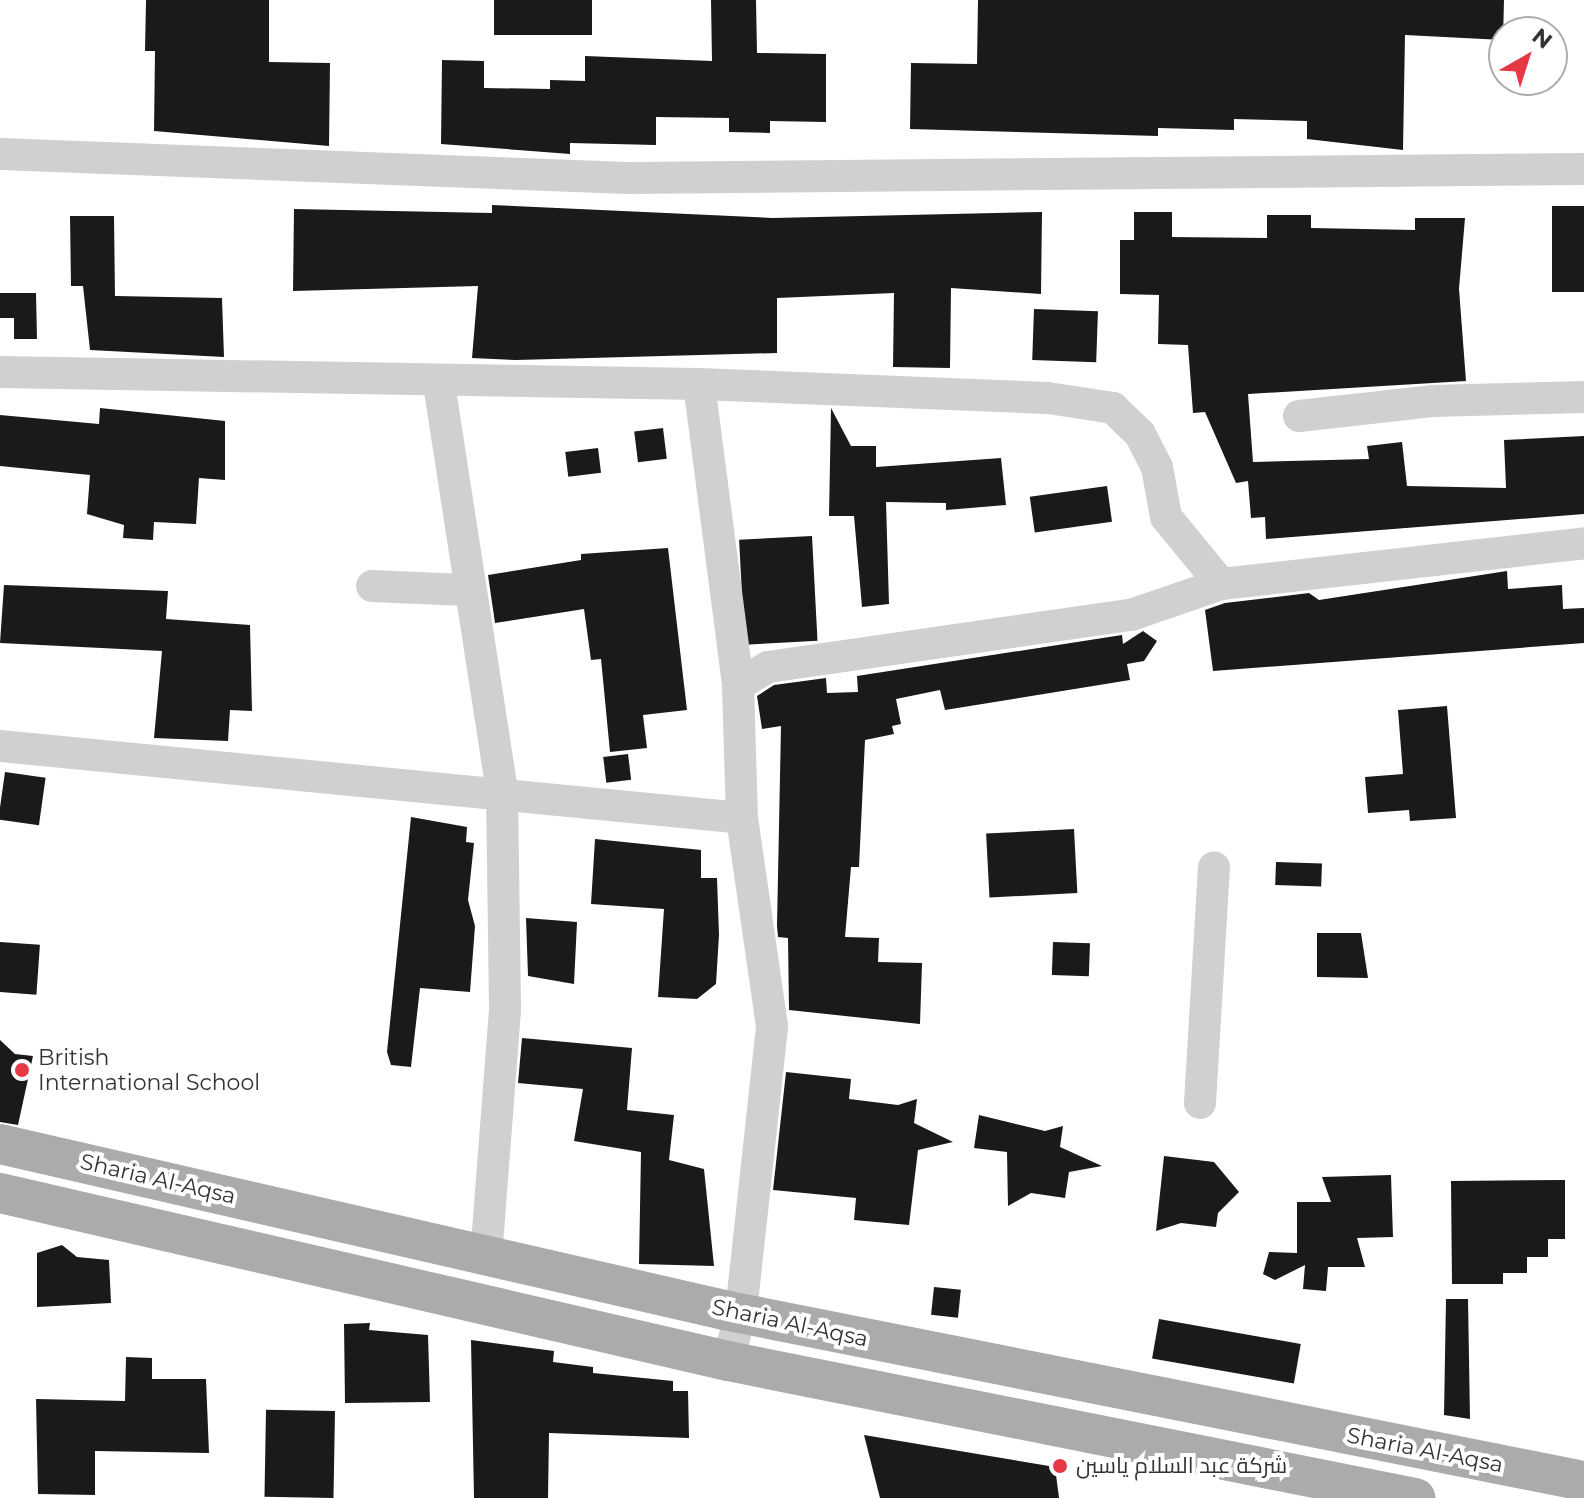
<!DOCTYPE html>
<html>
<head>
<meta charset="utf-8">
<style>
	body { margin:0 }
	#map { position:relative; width:1584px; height:1498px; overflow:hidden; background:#fff; font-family:Montserrat,Cairo,sans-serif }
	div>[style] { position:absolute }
	.building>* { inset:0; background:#1a1a1a; transform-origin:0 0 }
	.minor>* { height:32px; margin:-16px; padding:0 16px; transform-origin:16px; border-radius:16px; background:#d0d0d0 }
	.major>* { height:40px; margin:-20px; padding:0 20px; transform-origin:20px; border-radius:20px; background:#ababab }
	.dots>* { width:22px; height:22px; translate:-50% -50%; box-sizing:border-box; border:4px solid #fff; border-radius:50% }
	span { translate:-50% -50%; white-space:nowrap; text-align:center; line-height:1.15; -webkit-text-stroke:8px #fff; paint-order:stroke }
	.poi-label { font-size:22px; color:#333 }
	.left { translate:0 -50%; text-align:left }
	.street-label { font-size:22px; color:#333 }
	.north { position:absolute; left:1488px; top:16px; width:80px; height:80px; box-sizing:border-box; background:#fff; border:2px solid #adadad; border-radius:50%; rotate:39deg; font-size:22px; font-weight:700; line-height:32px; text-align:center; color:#333 }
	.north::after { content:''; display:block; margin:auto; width:28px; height:36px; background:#e63946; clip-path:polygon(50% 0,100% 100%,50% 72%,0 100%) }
</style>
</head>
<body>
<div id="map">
	<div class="building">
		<div style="clip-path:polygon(146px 0,269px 0,269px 62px,330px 63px,329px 146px,154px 131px,155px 51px,145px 51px)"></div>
		<div style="left:494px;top:0;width:98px;height:35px"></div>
		<div style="clip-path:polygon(711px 0,756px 0,757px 53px,826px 54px,826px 122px,770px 121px,770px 133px,729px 132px,729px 118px,656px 117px,656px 145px,570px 143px,570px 154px,441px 144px,442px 60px,484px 61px,484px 88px,550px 89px,550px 80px,585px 81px,585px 56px,712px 61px)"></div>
		<div style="clip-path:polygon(978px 0,1504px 0,1503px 40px,1405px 35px,1403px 150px,1307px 139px,1307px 121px,1234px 119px,1234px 130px,1158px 128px,1158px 136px,910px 129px,911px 63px,977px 64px)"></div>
		<div style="clip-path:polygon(492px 205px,773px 218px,1042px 212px,1041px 294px,951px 288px,950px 368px,893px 367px,894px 293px,777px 298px,777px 353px,516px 360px,472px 358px,478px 286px,293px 291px,294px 209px,492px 213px)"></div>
		<div style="left:1552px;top:206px;width:32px;height:86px"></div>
		<div style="clip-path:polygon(1134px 212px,1172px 212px,1172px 237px,1267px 238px,1267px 215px,1311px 215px,1311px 228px,1415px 230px,1415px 218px,1465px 218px,1459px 289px,1466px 381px,1248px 394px,1253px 462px,1369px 459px,1367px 446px,1402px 442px,1407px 486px,1506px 488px,1504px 440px,1584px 436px,1584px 514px,1266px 539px,1265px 517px,1251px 518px,1248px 481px,1236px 483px,1205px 412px,1193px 413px,1188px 345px,1158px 344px,1159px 295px,1120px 294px,1120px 240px,1134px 240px)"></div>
		<div style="clip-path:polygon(70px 216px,114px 216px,115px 296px,222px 298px,224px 357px,90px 350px,83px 286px,71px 286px)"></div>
		<div style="clip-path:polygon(0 293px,36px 293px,37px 339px,14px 339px,14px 318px,0 318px)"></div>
		<div style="left:1034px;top:309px;width:64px;height:51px;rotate:2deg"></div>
		<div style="clip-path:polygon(100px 408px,225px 421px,225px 480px,199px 478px,196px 524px,154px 522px,153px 540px,123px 538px,124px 525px,87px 514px,90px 475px,0 466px,0 415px,99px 424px)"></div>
		<div style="clip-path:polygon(831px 408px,851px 446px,876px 446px,876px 467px,1001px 458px,1006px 505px,946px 510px,946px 503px,886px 502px,889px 604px,862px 607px,854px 516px,829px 516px)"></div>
		<div style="left:663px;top:428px;width:31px;height:29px;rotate:83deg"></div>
		<div style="left:598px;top:448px;width:25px;height:33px;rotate:83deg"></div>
		<div style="left:1107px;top:486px;width:36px;height:78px;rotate:82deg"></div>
		<div style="left:812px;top:536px;width:105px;height:73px;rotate:87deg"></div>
		<div style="clip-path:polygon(668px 548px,687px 710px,643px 715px,647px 748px,610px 752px,601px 659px,591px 660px,584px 609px,495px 623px,488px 575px,581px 560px,581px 554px)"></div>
		<div style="clip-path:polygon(1507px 571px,1508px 589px,1562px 585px,1563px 609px,1584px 608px,1584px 643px,1213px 671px,1205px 610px,1225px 603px,1309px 593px,1319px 600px)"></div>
		<div style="clip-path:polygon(4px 585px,168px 591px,166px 619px,250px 625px,252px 711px,230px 710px,228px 741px,154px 738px,162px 651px,0 643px)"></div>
		<div style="clip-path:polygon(1143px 631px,1157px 641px,1144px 661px,1127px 664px,1130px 680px,945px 710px,940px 690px,896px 699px,901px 724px,892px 726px,894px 734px,865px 740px,859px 867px,851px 867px,845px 937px,879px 938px,878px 962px,922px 963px,920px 1024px,789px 1010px,788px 938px,778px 937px,777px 926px,781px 726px,762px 729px,757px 696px,774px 685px,826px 678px,827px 693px,858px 692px,857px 676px,1122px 635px,1123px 644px)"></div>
		<div style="clip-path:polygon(1447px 706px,1456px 818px,1410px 821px,1409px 810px,1368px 813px,1365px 777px,1403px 774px,1398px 710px)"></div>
		<div style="left:628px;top:754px;width:26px;height:25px;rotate:83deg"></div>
		<div style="left:5px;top:772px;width:41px;height:48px;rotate:8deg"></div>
		<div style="clip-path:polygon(411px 817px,467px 827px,466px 842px,474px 843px,468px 900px,475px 926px,470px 992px,420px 988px,411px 1067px,391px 1065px,387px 1052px)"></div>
		<div style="left:1074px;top:829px;width:64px;height:88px;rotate:87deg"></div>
		<div style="clip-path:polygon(595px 839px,701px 850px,701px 878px,717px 878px,719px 935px,716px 984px,697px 999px,658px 997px,664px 909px,591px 904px)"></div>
		<div style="left:1276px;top:862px;width:46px;height:23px;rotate:2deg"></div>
		<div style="clip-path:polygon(526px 918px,577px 922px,574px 984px,528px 976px)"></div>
		<div style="clip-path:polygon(1317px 933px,1361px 933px,1368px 978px,1317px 977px)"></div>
		<div style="left:0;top:942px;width:40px;height:50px;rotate:4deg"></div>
		<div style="left:1053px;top:942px;width:37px;height:33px;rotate:2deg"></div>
		<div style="clip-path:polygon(522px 1038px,632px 1048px,627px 1110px,674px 1115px,669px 1160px,704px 1169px,714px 1266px,639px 1264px,641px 1152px,574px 1141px,583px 1089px,518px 1083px)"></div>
		<div style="clip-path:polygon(0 1040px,15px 1054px,33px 1056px,18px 1125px,0 1122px)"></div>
		<div style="clip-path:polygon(786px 1072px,851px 1079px,849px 1099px,898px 1105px,917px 1099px,914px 1123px,953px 1142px,918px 1150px,909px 1225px,854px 1220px,856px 1198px,773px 1190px)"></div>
		<div style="clip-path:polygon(979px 1115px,1045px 1131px,1063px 1126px,1060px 1147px,1102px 1166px,1069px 1172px,1065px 1198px,1031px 1193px,1008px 1206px,1007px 1152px,974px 1148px)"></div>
		<div style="clip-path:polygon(1164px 1156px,1214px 1162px,1239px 1192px,1218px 1213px,1216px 1227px,1181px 1223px,1156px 1231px)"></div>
		<div style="clip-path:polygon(1391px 1175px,1393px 1237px,1357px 1238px,1365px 1267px,1328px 1267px,1326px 1291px,1303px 1289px,1305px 1265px,1275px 1280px,1263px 1274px,1269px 1252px,1297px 1253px,1297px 1202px,1331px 1202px,1322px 1177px)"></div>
		<div style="clip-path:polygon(1565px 1180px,1565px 1239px,1548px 1239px,1548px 1257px,1527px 1257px,1527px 1273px,1503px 1273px,1503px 1284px,1452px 1284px,1451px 1181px)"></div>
		<div style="clip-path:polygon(62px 1245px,77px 1257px,109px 1260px,111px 1303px,37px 1307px,37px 1253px)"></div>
		<div style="left:934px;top:1287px;width:27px;height:28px;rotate:6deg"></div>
		<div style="clip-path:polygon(1446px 1299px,1468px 1299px,1470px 1419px,1444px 1415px)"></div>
		<div style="left:1159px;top:1319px;width:144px;height:40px;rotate:10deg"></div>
		<div style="clip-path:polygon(370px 1323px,369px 1330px,428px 1335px,430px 1402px,345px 1403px,344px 1324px)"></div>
		<div style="clip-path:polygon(471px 1340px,554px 1351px,553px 1362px,593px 1367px,593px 1373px,673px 1381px,673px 1391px,688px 1391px,689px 1438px,549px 1433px,548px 1498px,474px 1498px)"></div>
		<div style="clip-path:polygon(126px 1357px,152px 1358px,152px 1379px,206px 1379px,209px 1453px,95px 1451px,95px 1495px,38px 1494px,36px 1399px,125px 1401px)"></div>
		<div style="left:335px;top:1411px;width:87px;height:69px;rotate:91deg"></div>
		<div style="clip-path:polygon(864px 1435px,1055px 1467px,1059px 1498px,880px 1498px)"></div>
	</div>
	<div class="minor">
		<div style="left:0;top:154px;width:628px;rotate:2.19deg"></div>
		<div style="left:628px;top:178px;width:956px;rotate:-0.54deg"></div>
		<div style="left:0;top:372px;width:699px;rotate:0.98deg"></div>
		<div style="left:699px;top:384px;width:349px;rotate:2.3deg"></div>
		<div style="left:1048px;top:398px;width:66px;rotate:8.7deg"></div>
		<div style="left:1113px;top:408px;width:37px;rotate:44deg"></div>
		<div style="left:1140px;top:434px;width:37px;rotate:63deg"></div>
		<div style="left:1157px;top:467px;width:51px;rotate:79.8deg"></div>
		<div style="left:1166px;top:517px;width:87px;rotate:50.6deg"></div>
		<div style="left:439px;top:384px;width:412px;rotate:81.2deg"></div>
		<div style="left:502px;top:791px;width:219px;rotate:89.2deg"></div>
		<div style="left:505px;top:1010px;width:246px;rotate:94.4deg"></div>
		<div style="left:699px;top:384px;width:304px;rotate:82.6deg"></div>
		<div style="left:738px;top:685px;width:133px;rotate:88.3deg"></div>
		<div style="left:742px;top:818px;width:211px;rotate:81.8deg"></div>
		<div style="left:772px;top:1027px;width:288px;rotate:96.2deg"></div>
		<div style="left:741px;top:1313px;width:50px;rotate:105.2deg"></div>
		<div style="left:1299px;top:416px;width:134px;rotate:-6.4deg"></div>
		<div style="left:1432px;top:401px;width:152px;rotate:-1.5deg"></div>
		<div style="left:372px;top:586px;width:94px;rotate:2.4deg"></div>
		<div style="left:738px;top:685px;width:35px;rotate:-31deg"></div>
		<div style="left:768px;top:667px;width:367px;rotate:-8.2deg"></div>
		<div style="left:1131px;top:615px;width:95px;rotate:-19deg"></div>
		<div style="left:1221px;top:584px;width:365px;rotate:-6.4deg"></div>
		<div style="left:0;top:746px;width:745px;rotate:5.54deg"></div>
		<div style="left:1200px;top:1103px;width:236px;rotate:-86.6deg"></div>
	</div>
	<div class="major">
		<div style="left:0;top:1144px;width:743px;rotate:12.91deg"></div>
		<div style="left:724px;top:1310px;width:877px;rotate:11.25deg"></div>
		<div style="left:0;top:1193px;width:747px;rotate:12.99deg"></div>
		<div style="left:728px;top:1361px;width:701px;rotate:11.28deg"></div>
	</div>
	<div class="dots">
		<div style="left:22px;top:1070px;background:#e63946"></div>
		<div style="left:1060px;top:1466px;background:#e63946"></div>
	</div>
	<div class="poi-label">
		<span class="left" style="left:38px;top:1070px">British<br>International School</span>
		<span class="left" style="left:1076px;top:1466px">شركة عبد السلام ياسين</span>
	</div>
	<div class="street-label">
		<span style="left:158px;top:1179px;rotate:13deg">Sharia Al-Aqsa</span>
		<span style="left:790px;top:1323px;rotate:12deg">Sharia Al-Aqsa</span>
		<span style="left:1425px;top:1450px;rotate:11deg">Sharia Al-Aqsa</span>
	</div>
	<div class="north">N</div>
</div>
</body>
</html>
